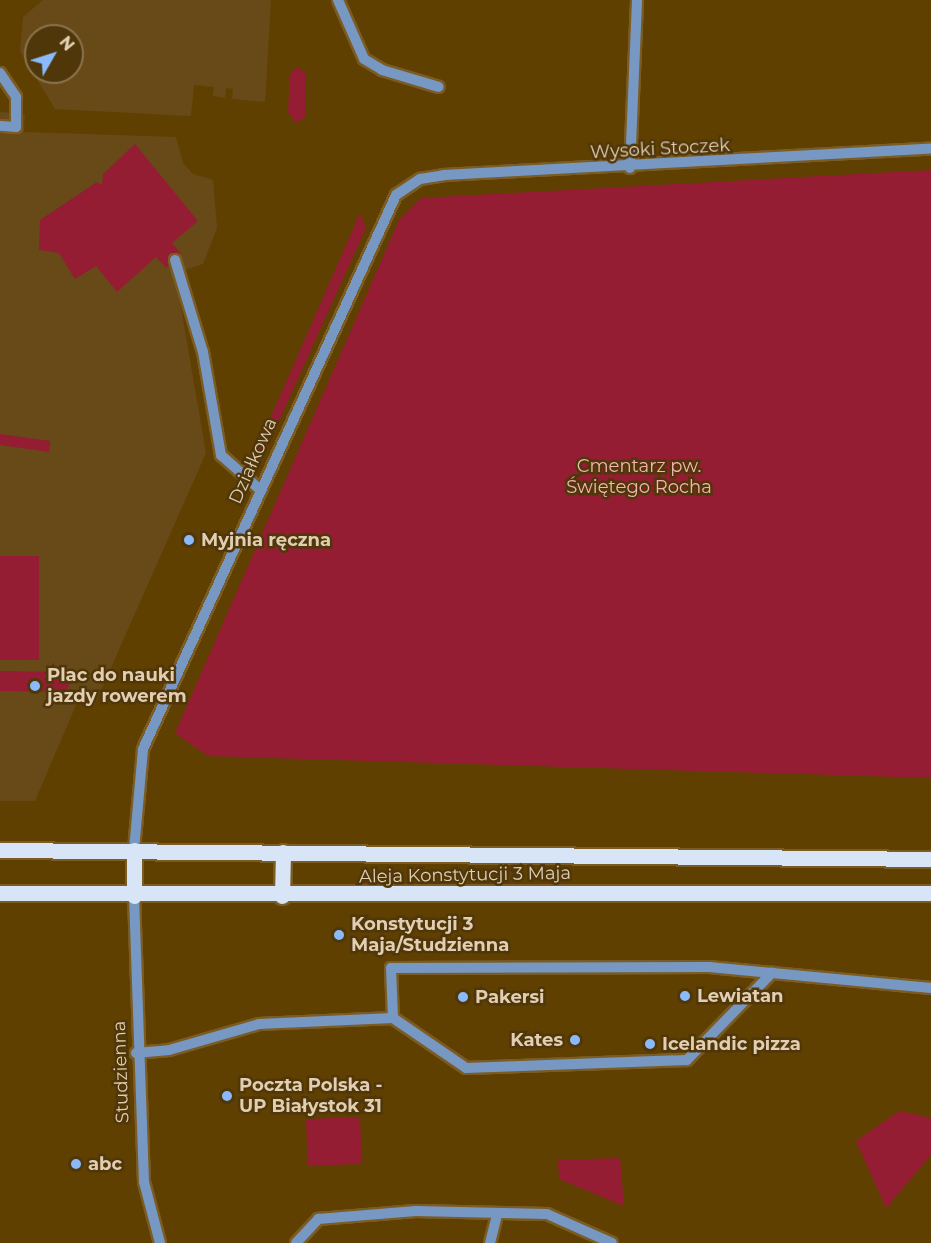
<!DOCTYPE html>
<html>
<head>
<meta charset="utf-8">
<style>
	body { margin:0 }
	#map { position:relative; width:931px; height:1243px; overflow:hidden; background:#604000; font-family:Montserrat,sans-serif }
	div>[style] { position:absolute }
	.built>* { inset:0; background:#674a18 }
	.green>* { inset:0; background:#941d33; transform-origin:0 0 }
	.roads { filter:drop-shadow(2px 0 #7a5c24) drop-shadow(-2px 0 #7a5c24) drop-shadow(0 2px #7a5c24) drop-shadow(0 -2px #7a5c24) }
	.minor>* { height:10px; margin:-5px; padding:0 5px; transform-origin:5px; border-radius:5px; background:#7898c4 }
	.major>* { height:15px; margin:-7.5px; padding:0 7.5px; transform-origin:7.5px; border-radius:7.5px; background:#d8e5f7 }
	.dots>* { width:16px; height:16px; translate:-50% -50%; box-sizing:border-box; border:3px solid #50370a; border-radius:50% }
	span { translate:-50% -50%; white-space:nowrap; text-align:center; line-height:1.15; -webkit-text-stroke:5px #50370a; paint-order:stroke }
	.street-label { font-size:18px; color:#e1ceb3 }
	.park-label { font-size:18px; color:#f6b3b5 }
	.poi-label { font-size:18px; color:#e1ceb3; font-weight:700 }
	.left { translate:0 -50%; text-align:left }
	.right { translate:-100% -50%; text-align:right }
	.north { position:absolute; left:24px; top:24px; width:60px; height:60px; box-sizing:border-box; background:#50370a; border:2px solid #8a734e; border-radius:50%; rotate:51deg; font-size:16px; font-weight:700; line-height:24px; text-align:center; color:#e1ceb3 }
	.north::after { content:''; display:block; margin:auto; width:21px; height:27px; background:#8abafc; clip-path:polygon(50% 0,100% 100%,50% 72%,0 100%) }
</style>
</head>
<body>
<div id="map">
	<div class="built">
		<div style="clip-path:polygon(evenodd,43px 0,271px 0,265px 102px,232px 99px,233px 89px,226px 88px,225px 98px,213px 96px,214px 87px,194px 85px,191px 116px,55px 109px,20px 51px,23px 17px,43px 0,36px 36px,72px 36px,72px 72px,36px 72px,36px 36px)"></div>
		<div style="clip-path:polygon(0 112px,25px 114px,24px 132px,176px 137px,183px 163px,193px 174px,213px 180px,217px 228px,203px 264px,175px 273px,206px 453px,94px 706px,79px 698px,35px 801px,0 801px)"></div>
	</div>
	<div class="green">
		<div style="clip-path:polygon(297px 67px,306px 73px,305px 117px,296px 123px,288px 112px,290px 74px)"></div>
		<div style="clip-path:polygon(135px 144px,198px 221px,172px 243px,182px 255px,166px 268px,156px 257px,117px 292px,96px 266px,75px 279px,59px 253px,39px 250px,40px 220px,97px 182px,102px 185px,103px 174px)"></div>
		<div style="clip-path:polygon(931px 170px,931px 778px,208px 756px,175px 733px,399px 220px,421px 198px)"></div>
		<div style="clip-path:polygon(360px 213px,366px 228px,258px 467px,248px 469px)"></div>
		<div style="left:0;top:434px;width:51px;height:11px;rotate:8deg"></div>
		<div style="left:0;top:556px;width:39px;height:104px"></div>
		<div style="clip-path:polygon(0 671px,72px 672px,72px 681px,65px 692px,0 691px)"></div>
		<div style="clip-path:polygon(899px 1111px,931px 1118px,931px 1155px,886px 1208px,856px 1141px)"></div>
		<div style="left:360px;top:1117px;width:47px;height:54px;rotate:88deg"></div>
		<div style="clip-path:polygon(620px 1158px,624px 1206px,559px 1179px,558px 1160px)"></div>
	</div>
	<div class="roads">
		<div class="minor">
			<div style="left:338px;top:0;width:64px;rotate:66.2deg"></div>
			<div style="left:364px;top:59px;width:21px;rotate:31deg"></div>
			<div style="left:382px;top:70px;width:59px;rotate:16.6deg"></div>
			<div style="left:0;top:73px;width:29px;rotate:56deg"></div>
			<div style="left:16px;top:97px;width:30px;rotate:90deg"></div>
			<div style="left:16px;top:127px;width:16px;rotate:-176deg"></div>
			<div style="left:630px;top:168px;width:168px;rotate:-87.6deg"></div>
			<div style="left:175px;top:260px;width:96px;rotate:73.1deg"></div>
			<div style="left:203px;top:352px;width:105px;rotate:80.1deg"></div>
			<div style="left:221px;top:455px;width:50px;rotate:41.7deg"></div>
			<div style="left:134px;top:850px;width:101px;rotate:-84.9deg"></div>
			<div style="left:143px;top:749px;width:609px;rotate:-65.45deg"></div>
			<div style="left:396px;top:195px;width:29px;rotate:-34deg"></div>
			<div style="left:420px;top:179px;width:24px;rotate:-9deg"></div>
			<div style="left:444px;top:175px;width:488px;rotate:-3.1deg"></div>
			<div style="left:134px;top:896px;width:286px;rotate:88deg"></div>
			<div style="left:144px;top:1182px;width:63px;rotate:75.3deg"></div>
			<div style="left:393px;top:1018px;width:50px;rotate:-92.3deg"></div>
			<div style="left:391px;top:968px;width:318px;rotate:-0.2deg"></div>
			<div style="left:709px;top:967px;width:63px;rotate:5.4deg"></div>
			<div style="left:136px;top:1053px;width:33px;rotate:-5deg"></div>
			<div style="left:169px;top:1050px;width:94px;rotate:-16.1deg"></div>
			<div style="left:259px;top:1024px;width:134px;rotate:-2.6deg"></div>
			<div style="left:393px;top:1018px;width:88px;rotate:34.4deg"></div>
			<div style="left:466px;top:1068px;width:221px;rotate:-2.1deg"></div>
			<div style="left:687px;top:1060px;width:122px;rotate:-45.7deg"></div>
			<div style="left:772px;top:973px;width:160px;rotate:5.4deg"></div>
			<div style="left:296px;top:1243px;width:33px;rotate:-47deg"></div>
			<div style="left:318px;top:1219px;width:98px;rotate:-4.7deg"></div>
			<div style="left:416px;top:1211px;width:131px;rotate:1.3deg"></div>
			<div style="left:547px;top:1214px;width:71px;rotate:24deg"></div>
			<div style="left:490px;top:1243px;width:29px;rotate:-76deg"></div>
		</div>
		<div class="major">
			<div style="left:0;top:850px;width:931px;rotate:0.55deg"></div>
			<div style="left:134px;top:850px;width:46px;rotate:90deg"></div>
			<div style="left:0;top:893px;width:931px"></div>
			<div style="left:282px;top:896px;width:44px;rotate:-88.7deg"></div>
		</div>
	</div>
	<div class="dots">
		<div style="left:189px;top:540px;background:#8abafc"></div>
		<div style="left:35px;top:686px;background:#8abafc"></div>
		<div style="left:339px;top:935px;background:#8abafc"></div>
		<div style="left:685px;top:996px;background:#8abafc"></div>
		<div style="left:463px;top:997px;background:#8abafc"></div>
		<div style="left:575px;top:1040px;background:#8abafc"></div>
		<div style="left:650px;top:1044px;background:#8abafc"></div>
		<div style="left:227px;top:1096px;background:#8abafc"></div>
		<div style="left:76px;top:1164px;background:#8abafc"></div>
	</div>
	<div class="street-label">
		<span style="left:660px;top:149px;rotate:-3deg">Wysoki Stoczek</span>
		<span style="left:253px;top:461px;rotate:-66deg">Działkowa</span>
		<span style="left:465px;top:875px;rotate:-1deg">Aleja Konstytucji 3 Maja</span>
		<span style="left:121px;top:1072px;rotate:-92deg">Studzienna</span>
	</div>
	<div class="park-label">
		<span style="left:639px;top:477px">Cmentarz pw.<br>Świętego Rocha</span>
	</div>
	<div class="poi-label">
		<span class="left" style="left:201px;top:540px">Myjnia ręczna</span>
		<span class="left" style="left:47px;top:686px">Plac do nauki<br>jazdy rowerem</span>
		<span class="left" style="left:351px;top:935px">Konstytucji 3<br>Maja/Studzienna</span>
		<span class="left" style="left:697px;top:996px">Lewiatan</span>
		<span class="left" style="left:475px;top:997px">Pakersi</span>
		<span class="right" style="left:563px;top:1040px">Kates</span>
		<span class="left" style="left:662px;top:1044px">Icelandic pizza</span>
		<span class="left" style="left:239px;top:1096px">Poczta Polska -<br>UP Białystok 31</span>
		<span class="left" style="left:88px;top:1164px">abc</span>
	</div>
	<div class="north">N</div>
</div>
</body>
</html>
